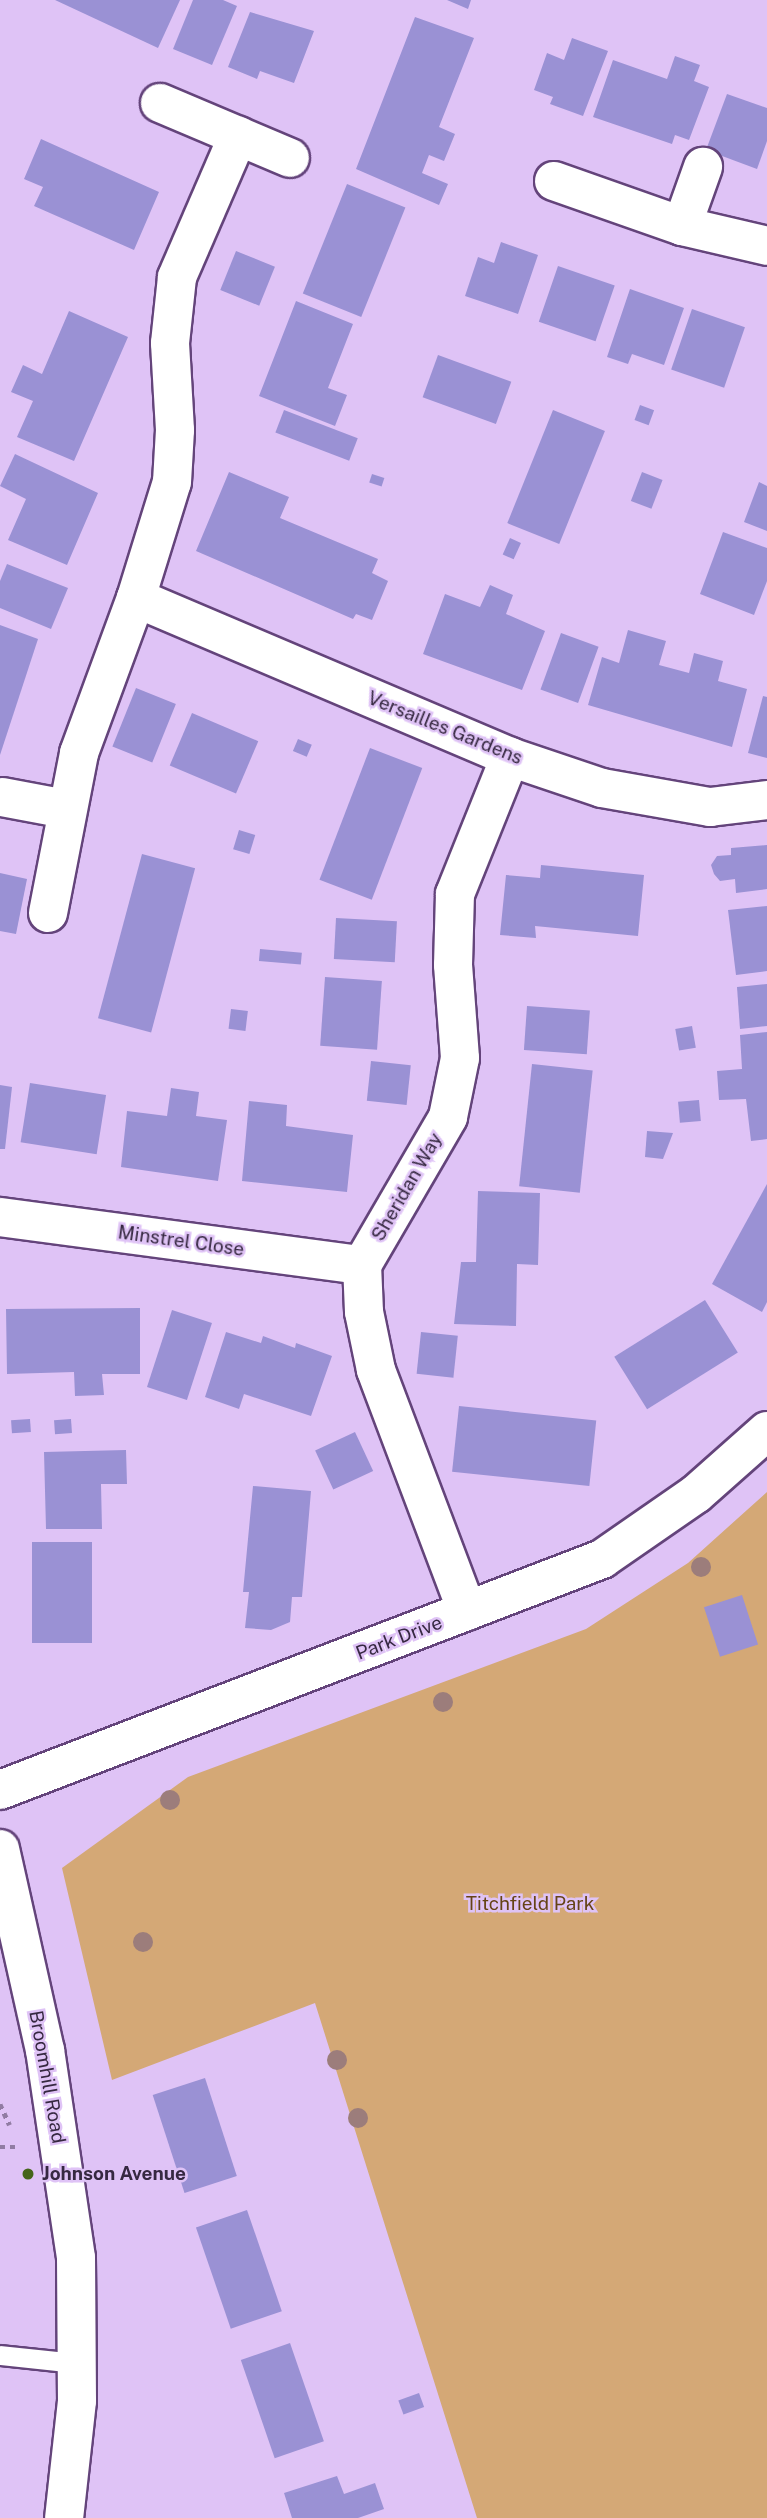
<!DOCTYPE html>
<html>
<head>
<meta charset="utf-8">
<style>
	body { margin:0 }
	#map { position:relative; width:767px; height:2518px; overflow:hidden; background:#dfc3f6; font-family:"Public Sans",sans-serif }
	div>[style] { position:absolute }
	.green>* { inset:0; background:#d4a876 }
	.building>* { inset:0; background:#9a91d4; transform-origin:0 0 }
	.path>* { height:4.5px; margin-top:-2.25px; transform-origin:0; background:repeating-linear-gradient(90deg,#917ca3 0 5px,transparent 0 10px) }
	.roads { filter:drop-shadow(2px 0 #64447b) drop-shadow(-2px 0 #64447b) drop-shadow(0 2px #64447b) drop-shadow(0 -2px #64447b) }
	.service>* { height:19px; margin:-9.5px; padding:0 9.5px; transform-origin:9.5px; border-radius:9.5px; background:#fff }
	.minor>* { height:38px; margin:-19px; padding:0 19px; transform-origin:19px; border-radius:19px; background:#fff }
	.tertiary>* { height:38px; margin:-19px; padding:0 19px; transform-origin:19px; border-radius:19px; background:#fff }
	.trees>* { width:20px; height:20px; margin:-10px; border-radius:50%; background:#9c7d7b }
	.dots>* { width:19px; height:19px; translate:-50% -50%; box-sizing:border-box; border:4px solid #dfc3f6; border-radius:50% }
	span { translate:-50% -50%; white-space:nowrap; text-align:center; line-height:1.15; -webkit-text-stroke:5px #dfc3f6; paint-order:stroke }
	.street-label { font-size:19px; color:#362841 }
	.park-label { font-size:19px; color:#654316 }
	.poi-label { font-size:19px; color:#362841; font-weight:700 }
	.left { translate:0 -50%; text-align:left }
</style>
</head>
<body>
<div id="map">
	<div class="green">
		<div style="clip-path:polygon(767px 1492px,767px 2518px,477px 2518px,315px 2003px,112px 2080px,62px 1868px,188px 1777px,586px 1629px,688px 1563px)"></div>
	</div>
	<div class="building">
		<div style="clip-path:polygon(55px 0,180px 0,158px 48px)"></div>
		<div style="clip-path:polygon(193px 0,223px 0,237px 6px,212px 65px,173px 49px)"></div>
		<div style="clip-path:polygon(447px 0,471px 0,468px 9px)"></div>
		<div style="clip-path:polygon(250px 12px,314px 31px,294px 83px,260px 71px,257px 79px,228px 67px)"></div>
		<div style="clip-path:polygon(415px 17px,474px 38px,439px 127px,455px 134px,444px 161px,429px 155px,422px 173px,448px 184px,439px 205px,356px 169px)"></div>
		<div style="clip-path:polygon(572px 38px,608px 51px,583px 116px,550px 104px,553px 97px,534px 90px,547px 53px,564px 60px)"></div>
		<div style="clip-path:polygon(675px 56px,700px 65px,694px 81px,709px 87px,689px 140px,675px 135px,672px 144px,593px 117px,613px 60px,667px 79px)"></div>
		<div style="clip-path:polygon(727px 94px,767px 108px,767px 141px,757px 169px,706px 150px)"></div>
		<div style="clip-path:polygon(41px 139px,159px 192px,134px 250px,34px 206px,43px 187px,24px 179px)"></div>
		<div style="left:347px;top:184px;width:63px;height:118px;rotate:22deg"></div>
		<div style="clip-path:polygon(501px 242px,538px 255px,518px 314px,465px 296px,478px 257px,494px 263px)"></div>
		<div style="left:236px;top:251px;width:42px;height:42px;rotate:22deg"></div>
		<div style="left:558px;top:266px;width:60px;height:59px;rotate:19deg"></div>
		<div style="clip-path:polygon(630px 289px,684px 308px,664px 365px,632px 354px,628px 364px,607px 357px)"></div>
		<div style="clip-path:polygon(296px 301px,353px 324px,328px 388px,347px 395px,335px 426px,259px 396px)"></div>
		<div style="left:692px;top:309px;width:56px;height:64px;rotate:19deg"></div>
		<div style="clip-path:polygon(69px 311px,128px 337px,74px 461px,17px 437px,33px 401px,11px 392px,23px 365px,42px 374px)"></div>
		<div style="left:438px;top:355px;width:78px;height:45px;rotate:20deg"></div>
		<div style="left:640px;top:405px;width:15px;height:16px;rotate:20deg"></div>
		<div style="left:284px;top:410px;width:79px;height:24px;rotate:21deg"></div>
		<div style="left:553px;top:410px;width:56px;height:122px;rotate:22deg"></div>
		<div style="clip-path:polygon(15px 454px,98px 493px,67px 565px,8px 540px,26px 499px,0 486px)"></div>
		<div style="clip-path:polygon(229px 472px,289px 497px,280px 518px,378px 559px,372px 573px,388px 581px,372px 620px,356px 614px,353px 619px,196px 551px)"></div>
		<div style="left:642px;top:472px;width:22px;height:31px;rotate:21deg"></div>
		<div style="left:372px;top:474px;width:13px;height:9px;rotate:18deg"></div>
		<div style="clip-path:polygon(759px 482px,767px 486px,767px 531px,744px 522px)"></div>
		<div style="clip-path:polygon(723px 532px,767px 548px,767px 581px,754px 615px,700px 594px)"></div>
		<div style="left:510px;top:538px;width:12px;height:18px;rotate:24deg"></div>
		<div style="clip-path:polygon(7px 564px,68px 588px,51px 629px,0 608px,0 581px)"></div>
		<div style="clip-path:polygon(490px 585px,513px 595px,506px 614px,545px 631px,522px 690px,423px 654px,445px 594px,480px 607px)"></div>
		<div style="clip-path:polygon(0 625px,38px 639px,0 755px)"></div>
		<div style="clip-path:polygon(628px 630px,666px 641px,659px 665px,689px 673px,694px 653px,723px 661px,718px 681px,747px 689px,732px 747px,588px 705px,602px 657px,619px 663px)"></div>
		<div style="left:561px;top:633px;width:40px;height:60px;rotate:20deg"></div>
		<div style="left:136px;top:688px;width:43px;height:63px;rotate:22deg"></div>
		<div style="clip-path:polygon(763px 696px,767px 697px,767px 758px,748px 753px)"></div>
		<div style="left:192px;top:713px;width:72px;height:57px;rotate:23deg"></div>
		<div style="left:298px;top:739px;width:15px;height:13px;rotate:23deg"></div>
		<div style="left:370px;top:748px;width:56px;height:141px;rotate:21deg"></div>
		<div style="left:239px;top:830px;width:17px;height:20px;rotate:17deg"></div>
		<div style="clip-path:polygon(767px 845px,767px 889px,736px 893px,735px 879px,720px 881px,714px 874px,711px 865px,717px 856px,731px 855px,731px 848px)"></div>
		<div style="left:142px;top:854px;width:55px;height:170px;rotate:15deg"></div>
		<div style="clip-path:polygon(541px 865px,644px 875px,638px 936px,535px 926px,536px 938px,500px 935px,506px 875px,540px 878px)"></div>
		<div style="clip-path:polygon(0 873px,27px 879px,16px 934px,0 931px)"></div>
		<div style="clip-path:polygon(767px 906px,767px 971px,736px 975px,728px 910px)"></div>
		<div style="left:336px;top:918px;width:61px;height:41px;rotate:3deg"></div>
		<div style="left:260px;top:949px;width:42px;height:12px;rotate:5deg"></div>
		<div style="left:325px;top:977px;width:57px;height:69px;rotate:4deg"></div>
		<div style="clip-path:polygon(767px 984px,767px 1026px,740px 1029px,737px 987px)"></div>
		<div style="left:527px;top:1006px;width:63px;height:44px;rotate:4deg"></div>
		<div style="left:231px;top:1009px;width:17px;height:20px;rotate:7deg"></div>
		<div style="left:692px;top:1026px;width:22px;height:17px;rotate:80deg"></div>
		<div style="clip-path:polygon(767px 1032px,767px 1139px,751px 1141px,746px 1099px,719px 1100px,717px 1071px,742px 1069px,740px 1035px)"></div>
		<div style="left:371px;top:1061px;width:40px;height:40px;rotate:6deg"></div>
		<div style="left:532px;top:1064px;width:61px;height:123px;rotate:6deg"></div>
		<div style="left:30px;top:1083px;width:77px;height:60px;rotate:9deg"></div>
		<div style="clip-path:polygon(0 1085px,12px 1087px,5px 1149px,0 1149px)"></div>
		<div style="clip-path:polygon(171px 1088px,199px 1092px,196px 1116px,227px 1120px,218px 1181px,121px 1167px,127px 1111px,167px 1116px)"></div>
		<div style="left:699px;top:1100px;width:21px;height:21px;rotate:85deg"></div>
		<div style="clip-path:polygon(249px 1101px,287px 1105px,286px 1126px,353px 1135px,347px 1192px,242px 1181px)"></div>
		<div style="clip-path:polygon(647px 1131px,673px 1133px,663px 1159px,645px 1157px)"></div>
		<div style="clip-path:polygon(767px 1184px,767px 1302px,762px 1312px,712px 1284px)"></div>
		<div style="clip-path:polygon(478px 1191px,540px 1193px,538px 1265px,517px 1264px,516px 1326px,454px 1324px,461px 1262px,476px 1262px)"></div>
		<div style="left:705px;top:1300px;width:62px;height:107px;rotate:58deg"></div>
		<div style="clip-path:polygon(140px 1308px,140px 1374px,102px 1374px,104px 1395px,75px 1396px,74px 1372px,7px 1374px,6px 1309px)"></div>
		<div style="left:172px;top:1310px;width:42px;height:81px;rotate:18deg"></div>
		<div style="clip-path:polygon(226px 1332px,261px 1343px,263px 1336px,295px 1348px,296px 1343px,332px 1356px,311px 1416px,244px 1394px,239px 1409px,205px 1397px)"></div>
		<div style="left:421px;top:1332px;width:37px;height:42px;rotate:6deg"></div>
		<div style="left:459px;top:1406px;width:138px;height:66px;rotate:6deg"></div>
		<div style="left:30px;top:1419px;width:13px;height:19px;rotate:86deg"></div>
		<div style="left:71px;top:1419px;width:14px;height:17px;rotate:86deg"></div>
		<div style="left:355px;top:1432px;width:43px;height:44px;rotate:65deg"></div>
		<div style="clip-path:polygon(126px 1450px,127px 1484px,101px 1484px,102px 1529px,46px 1529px,44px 1452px)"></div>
		<div style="clip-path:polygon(253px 1486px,311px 1491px,302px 1597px,292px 1597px,290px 1622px,271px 1630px,245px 1628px,249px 1592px,243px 1592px)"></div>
		<div style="left:32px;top:1542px;width:60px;height:101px"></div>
		<div style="left:742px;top:1595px;width:52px;height:40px;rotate:72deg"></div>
		<div style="left:205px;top:2078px;width:103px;height:55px;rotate:72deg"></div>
		<div style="left:247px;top:2210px;width:107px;height:54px;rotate:71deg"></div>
		<div style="left:290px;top:2343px;width:104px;height:52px;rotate:71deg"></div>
		<div style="left:419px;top:2393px;width:15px;height:22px;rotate:70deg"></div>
		<div style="clip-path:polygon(337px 2476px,344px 2494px,375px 2483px,384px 2509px,358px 2518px,292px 2518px,284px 2493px)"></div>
	</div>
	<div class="path">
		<div style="left:0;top:2104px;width:23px;rotate:65deg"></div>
		<div style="left:0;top:2147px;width:15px"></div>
	</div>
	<div class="roads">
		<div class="service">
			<div style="left:0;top:2355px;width:76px;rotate:6deg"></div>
		</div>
		<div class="minor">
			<div style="left:160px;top:103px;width:141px;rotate:22.9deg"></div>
			<div style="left:554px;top:181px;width:136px;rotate:19.4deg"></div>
			<div style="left:682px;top:226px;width:87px;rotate:13.2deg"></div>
			<div style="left:682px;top:226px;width:63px;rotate:-70.4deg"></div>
			<div style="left:136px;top:598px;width:121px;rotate:-72.8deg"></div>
			<div style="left:172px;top:482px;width:52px;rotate:-86.7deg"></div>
			<div style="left:175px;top:430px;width:87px;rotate:-93.3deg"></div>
			<div style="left:170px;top:343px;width:66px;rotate:-83.9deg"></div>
			<div style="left:177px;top:277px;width:154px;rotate:-66.6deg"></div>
			<div style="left:2px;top:797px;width:65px;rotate:10.6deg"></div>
			<div style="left:48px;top:913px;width:163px;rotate:-79deg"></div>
			<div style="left:79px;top:753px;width:165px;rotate:-69.8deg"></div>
			<div style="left:136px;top:598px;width:406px;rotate:23deg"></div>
			<div style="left:510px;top:757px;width:97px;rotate:18.6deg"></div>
			<div style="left:602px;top:788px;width:110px;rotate:10deg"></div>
			<div style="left:710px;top:807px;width:57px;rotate:-7deg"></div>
			<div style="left:0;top:1217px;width:365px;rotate:7.6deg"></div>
			<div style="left:467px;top:1611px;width:258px;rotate:-110.7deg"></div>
			<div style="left:376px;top:1370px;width:59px;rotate:-101.7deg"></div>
			<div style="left:364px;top:1312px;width:47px;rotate:-92.4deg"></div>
			<div style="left:362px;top:1265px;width:171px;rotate:-59.8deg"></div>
			<div style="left:448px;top:1117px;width:60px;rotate:-78.5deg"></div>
			<div style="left:460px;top:1058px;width:93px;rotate:-94.3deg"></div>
			<div style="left:453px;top:965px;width:71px;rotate:-88.4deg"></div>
			<div style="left:455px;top:894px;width:148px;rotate:-68.1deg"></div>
		</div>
		<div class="tertiary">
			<div style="left:0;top:1790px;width:645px;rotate:-20.99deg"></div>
			<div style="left:602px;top:1559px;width:114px;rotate:-34.7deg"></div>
			<div style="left:696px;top:1494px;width:95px;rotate:-41.6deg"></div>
			<div style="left:0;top:1849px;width:206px;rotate:77.4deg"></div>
			<div style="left:45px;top:2050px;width:210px;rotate:81.5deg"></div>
			<div style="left:76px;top:2258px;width:143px;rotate:89.6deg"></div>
			<div style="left:77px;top:2401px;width:118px;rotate:96.3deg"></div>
		</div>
	</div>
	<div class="trees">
		<div style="left:701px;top:1567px"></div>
		<div style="left:443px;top:1702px"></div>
		<div style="left:170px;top:1800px"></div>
		<div style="left:143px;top:1942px"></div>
		<div style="left:337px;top:2060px"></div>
		<div style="left:358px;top:2118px"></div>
	</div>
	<div class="dots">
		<div style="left:28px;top:2174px;background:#45651a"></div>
	</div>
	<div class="street-label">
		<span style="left:445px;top:728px;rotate:22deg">Versailles Gardens</span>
		<span style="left:407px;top:1187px;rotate:-60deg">Sheridan Way</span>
		<span style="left:181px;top:1241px;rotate:8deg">Minstrel Close</span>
		<span style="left:399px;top:1638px;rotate:-21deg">Park Drive</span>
		<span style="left:47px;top:2077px;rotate:80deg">Broomhill Road</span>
	</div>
	<div class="park-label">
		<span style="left:530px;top:1904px">Titchfield Park</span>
	</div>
	<div class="poi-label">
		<span class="left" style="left:42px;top:2174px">Johnson Avenue</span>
	</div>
</div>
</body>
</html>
